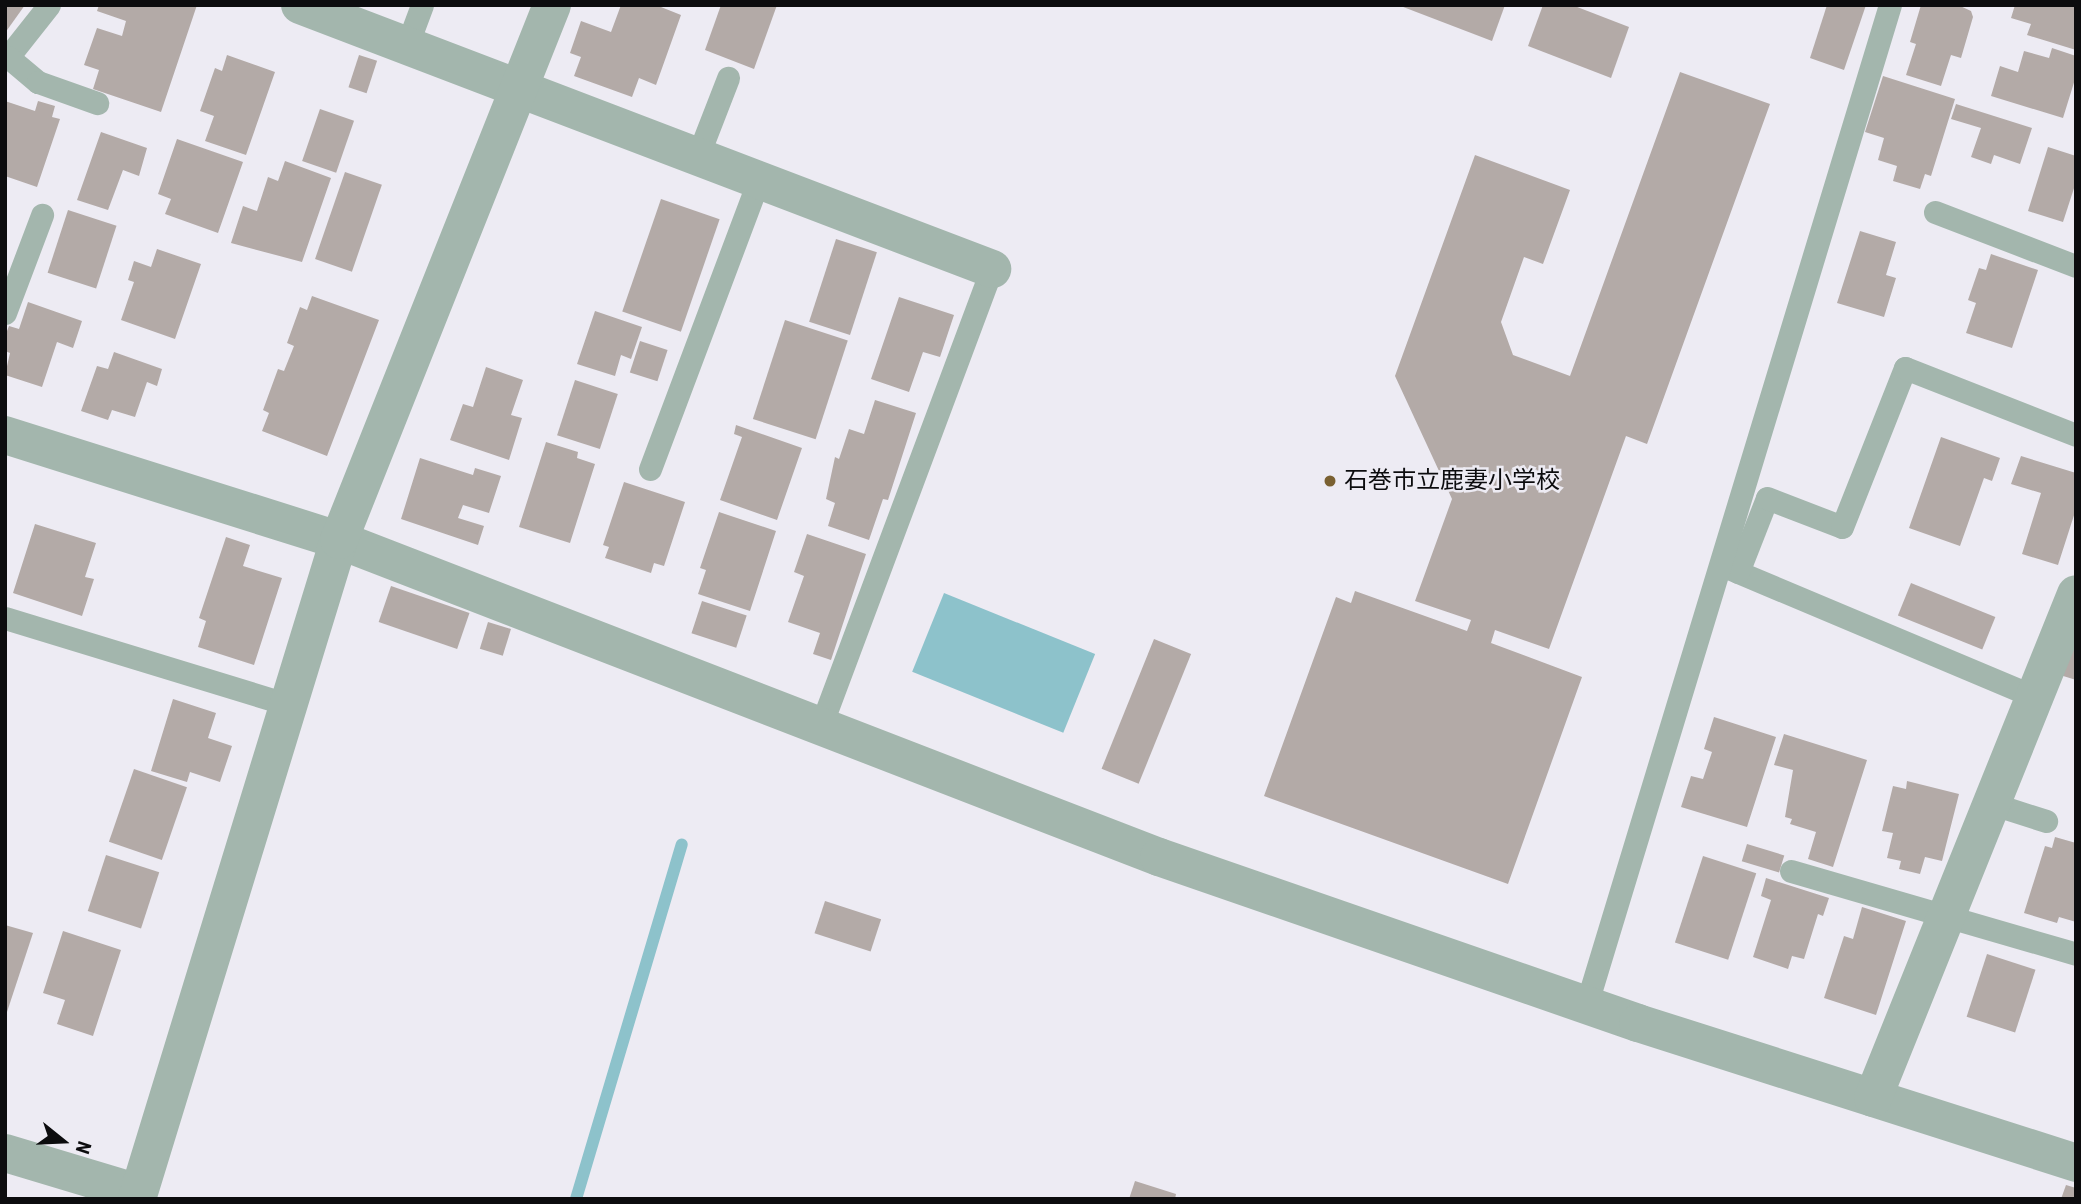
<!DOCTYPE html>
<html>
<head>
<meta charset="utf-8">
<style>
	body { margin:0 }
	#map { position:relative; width:2081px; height:1204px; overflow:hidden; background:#edebf3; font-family:"Roboto Condensed","Noto Sans JP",sans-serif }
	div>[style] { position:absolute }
	.water>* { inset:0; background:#8dc2cb; transform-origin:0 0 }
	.stream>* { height:12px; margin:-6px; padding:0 6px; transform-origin:6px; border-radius:6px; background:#8dc2cb }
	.building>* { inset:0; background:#b3aaa7; transform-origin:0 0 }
	.service>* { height:23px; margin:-11.5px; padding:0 11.5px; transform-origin:11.5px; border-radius:11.5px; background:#a3b6ad }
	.minor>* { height:38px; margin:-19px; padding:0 19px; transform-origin:19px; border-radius:19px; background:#a3b6ad }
	.tertiary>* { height:38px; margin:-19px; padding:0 19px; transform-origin:19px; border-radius:19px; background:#a3b6ad }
	.dots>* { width:19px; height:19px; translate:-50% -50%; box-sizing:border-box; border:4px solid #edebf3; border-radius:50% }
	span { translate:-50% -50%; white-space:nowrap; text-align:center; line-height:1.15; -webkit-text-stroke:5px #edebf3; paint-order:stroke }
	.poi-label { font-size:24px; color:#0c0c0e }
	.left { translate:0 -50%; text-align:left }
	.frame { position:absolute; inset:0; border:7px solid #0c0c0e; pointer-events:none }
	.north { position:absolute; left:28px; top:1106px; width:70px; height:70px; -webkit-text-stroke:5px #edebf3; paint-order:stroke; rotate:108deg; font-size:19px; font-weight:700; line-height:28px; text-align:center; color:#0c0c0e }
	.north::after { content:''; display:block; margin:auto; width:24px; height:32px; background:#0c0c0e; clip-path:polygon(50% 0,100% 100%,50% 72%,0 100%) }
</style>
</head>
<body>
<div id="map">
	<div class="water">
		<div style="left:944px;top:593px;width:163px;height:85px;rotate:22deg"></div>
	</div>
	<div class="stream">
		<div style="left:576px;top:1199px;width:370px;rotate:-73.4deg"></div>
	</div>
	<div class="building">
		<div style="clip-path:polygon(5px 5px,25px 5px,5px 33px)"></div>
		<div style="clip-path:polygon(99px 5px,197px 5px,161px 112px,93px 89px,99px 70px,84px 65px,97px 28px,122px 36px,126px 21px,97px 11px)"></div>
		<div style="clip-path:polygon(621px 5px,656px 5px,681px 15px,656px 85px,639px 78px,632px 97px,574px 76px,581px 57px,570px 53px,581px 21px,611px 32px)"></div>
		<div style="clip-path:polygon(721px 5px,777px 5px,754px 69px,705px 50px)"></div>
		<div style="clip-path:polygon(1398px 5px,1505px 5px,1492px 41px)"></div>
		<div style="clip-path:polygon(1543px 5px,1572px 5px,1629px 27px,1611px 78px,1528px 46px)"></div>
		<div style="clip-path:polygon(1827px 5px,1866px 5px,1844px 70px,1810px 58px)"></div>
		<div style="clip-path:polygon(1921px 5px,1958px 5px,1971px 11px,1973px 17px,1961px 58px,1951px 55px,1941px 86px,1906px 75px,1916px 44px,1910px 42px)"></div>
		<div style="clip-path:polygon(2015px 5px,2076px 5px,2076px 50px,2027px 35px,2031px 24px,2011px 18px)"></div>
		<div style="clip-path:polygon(2052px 48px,2076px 56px,2076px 76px,2063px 118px,1991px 96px,2000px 66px,2018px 72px,2024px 51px,2049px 58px)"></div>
		<div style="clip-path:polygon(227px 55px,275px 72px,246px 155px,205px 141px,214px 116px,200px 111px,215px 68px,222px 71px)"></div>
		<div style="left:359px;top:55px;width:19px;height:34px;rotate:18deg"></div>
		<div style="clip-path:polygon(1680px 72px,1770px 104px,1647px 444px,1626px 436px,1549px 649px,1495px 630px,1491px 643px,1582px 677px,1508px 884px,1264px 796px,1336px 597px,1351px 603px,1355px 591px,1467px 631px,1471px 620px,1415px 601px,1452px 499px,1395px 376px,1475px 155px,1570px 190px,1543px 264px,1524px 257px,1501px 322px,1513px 355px,1570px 376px)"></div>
		<div style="clip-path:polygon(1883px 76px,1955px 99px,1931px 176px,1925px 174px,1920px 189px,1893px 181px,1897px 166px,1878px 160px,1884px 138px,1865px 132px)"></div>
		<div style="clip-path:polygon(5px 101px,35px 111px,38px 101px,55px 106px,52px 117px,60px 119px,37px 187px,5px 176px)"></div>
		<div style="clip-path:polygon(1956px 104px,2032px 128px,2020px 164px,1994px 155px,1991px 164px,1971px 157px,1981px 128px,1951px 119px)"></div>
		<div style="left:320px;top:109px;width:36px;height:55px;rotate:19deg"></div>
		<div style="clip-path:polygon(101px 132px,147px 148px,139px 176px,123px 170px,108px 210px,77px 200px)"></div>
		<div style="clip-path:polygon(177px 139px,243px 162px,218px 233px,165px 214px,171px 199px,158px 194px)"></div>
		<div style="clip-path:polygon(2048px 147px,2076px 156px,2076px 182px,2063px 222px,2028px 211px)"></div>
		<div style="clip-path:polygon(285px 161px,331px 178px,302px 262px,231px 243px,243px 206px,257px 211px,268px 177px,278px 181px)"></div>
		<div style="left:345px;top:172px;width:39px;height:92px;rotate:19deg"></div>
		<div style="left:661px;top:199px;width:62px;height:119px;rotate:19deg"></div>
		<div style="left:68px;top:210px;width:51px;height:66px;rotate:18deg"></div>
		<div style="clip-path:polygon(1860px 231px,1896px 242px,1886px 275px,1896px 278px,1884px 317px,1837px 303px)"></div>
		<div style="left:836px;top:239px;width:43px;height:87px;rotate:18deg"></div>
		<div style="clip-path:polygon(157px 249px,201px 264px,175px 339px,121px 320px,134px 282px,128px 280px,134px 261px,151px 267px)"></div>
		<div style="clip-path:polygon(1991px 254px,2038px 270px,2012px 348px,1966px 333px,1976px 303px,1968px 300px,1979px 268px,1986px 270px)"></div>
		<div style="clip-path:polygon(312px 296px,379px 320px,327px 456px,262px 431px,269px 413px,263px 410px,278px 369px,284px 371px,294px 346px,287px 343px,300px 307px,307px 310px)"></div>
		<div style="clip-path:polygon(899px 297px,954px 315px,940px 357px,923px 352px,909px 392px,871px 379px)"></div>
		<div style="clip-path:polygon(28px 302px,82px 321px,73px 348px,57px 342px,42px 387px,5px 375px,10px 353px,5px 351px,5px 336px,9px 326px,19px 329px)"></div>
		<div style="clip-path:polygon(595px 311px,642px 327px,631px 359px,621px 355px,615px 376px,577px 364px)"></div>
		<div style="left:785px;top:320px;width:66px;height:104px;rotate:18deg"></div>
		<div style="left:640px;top:341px;width:29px;height:33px;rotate:18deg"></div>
		<div style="clip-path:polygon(114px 352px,162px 369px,157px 386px,147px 382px,135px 417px,112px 410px,108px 420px,81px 411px,97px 366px,108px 369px)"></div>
		<div style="clip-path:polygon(486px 367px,523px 380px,511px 415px,522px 418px,509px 460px,450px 440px,463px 404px,473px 407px)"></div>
		<div style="left:575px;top:380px;width:45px;height:58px;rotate:18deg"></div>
		<div style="clip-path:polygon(875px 400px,916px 413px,888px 500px,883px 499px,869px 540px,828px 526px,835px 503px,826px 499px,835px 457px,839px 459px,849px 429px,864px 434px)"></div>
		<div style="clip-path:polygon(736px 425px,802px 448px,777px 520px,720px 500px,742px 437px,734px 434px)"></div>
		<div style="clip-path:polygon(1941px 437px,2000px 458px,1992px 481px,1984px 478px,1960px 546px,1909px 528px)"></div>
		<div style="clip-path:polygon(546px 442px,578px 452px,577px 458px,595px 464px,570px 543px,519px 527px)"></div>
		<div style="clip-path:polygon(2021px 456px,2076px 473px,2076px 509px,2058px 565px,2022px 554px,2041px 493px,2011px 484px)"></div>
		<div style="clip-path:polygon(420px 458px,473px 475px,475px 468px,501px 476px,489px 513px,463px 505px,458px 518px,484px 526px,478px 545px,401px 519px)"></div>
		<div style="clip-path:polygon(624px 482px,685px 502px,664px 566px,654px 563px,651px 573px,605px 558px,609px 547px,603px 545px)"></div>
		<div style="clip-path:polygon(719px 512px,776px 531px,750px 611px,698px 594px,706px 570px,700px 568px)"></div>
		<div style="clip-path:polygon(35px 524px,96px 543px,85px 577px,94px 579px,82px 616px,13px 593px)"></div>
		<div style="clip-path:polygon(807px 534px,866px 554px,831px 660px,813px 654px,820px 633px,788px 622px,804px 576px,794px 572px)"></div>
		<div style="clip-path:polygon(226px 537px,250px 545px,243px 566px,282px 578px,254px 665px,198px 647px,206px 621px,199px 618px)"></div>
		<div style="left:1911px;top:583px;width:91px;height:35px;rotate:22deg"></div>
		<div style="left:391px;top:586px;width:83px;height:38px;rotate:19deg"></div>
		<div style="left:702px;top:601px;width:47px;height:34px;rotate:18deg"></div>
		<div style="left:488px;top:622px;width:24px;height:28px;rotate:17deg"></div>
		<div style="clip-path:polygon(2076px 627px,2076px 680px,2060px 675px)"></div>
		<div style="left:1154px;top:639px;width:40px;height:140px;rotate:22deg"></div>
		<div style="clip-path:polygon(173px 699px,216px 713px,208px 738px,232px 746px,220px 782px,190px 772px,187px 782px,151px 771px)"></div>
		<div style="clip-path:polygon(1714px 717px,1776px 737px,1747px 827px,1681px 807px,1691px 776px,1703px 779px,1712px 752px,1704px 749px)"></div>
		<div style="clip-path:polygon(1784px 734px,1867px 760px,1833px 867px,1808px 859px,1816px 832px,1790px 824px,1792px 819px,1785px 817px,1793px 770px,1774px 765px)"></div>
		<div style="left:134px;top:769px;width:56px;height:77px;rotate:19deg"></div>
		<div style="clip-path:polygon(1907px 781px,1959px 794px,1942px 861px,1925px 857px,1920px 874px,1899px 869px,1901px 861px,1887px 858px,1893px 833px,1882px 831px,1893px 786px,1906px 789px)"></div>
		<div style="clip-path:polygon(2055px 837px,2076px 843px,2076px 922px,2059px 917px,2057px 923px,2024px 913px,2045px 846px,2052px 848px)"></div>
		<div style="left:1747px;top:844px;width:39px;height:18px;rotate:17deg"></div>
		<div style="left:106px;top:855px;width:56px;height:59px;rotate:18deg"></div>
		<div style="left:1703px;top:856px;width:56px;height:91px;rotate:18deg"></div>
		<div style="clip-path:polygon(1766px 878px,1829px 898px,1823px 916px,1818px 914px,1804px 959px,1792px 956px,1788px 969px,1753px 957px,1771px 900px,1761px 896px)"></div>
		<div style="left:825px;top:901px;width:59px;height:34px;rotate:18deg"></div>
		<div style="clip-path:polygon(1862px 907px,1906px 921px,1876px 1015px,1824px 998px,1844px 936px,1853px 939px)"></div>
		<div style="clip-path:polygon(5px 925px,33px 933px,7px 1012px,5px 1011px)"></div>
		<div style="clip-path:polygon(63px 931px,121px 950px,93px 1036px,57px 1024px,65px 1000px,43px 993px)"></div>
		<div style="left:1987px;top:954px;width:51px;height:66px;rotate:18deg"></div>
		<div style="clip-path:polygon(1135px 1181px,1176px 1194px,1175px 1199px,1129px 1199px)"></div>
		<div style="clip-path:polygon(2066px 1185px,2076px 1188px,2076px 1199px,2061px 1199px)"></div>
	</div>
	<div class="service">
		<div style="left:49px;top:5px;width:66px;rotate:128.3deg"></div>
		<div style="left:8px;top:57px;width:39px;rotate:40deg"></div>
		<div style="left:38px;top:82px;width:63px;rotate:19.6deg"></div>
		<div style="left:406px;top:48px;width:46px;rotate:-69.6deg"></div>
		<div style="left:697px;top:158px;width:86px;rotate:-68.8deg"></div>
		<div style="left:1935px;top:212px;width:151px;rotate:21deg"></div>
		<div style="left:5px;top:313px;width:105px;rotate:-69.3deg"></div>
		<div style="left:650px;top:469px;width:308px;rotate:-69.4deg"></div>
		<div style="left:1726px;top:567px;width:333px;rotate:22.8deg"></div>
		<div style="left:1738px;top:572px;width:79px;rotate:-68.6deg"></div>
		<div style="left:1767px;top:498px;width:80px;rotate:21.1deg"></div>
		<div style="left:1842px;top:527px;width:171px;rotate:-68.4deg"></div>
		<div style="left:1905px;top:368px;width:184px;rotate:21.4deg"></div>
		<div style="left:5px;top:618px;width:298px;rotate:17deg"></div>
		<div style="left:820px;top:728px;width:490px;rotate:-69.5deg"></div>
		<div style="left:1990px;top:803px;width:59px;rotate:17.8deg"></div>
		<div style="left:1791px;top:871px;width:297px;rotate:16.2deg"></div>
		<div style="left:1586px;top:1006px;width:1046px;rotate:-73.11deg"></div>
	</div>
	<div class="minor">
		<div style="left:300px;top:5px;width:741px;rotate:20.88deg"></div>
		<div style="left:5px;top:435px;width:350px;rotate:17.5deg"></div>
		<div style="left:339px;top:540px;width:879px;rotate:21.14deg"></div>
		<div style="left:1159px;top:857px;width:507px;rotate:19.11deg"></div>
		<div style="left:1638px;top:1023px;width:460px;rotate:17.7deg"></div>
		<div style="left:1873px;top:1098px;width:543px;rotate:-68.06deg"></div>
		<div style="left:5px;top:1153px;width:139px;rotate:16.7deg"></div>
	</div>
	<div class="tertiary">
		<div style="left:137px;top:1199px;width:689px;rotate:-72.96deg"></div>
		<div style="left:339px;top:540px;width:576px;rotate:-68.29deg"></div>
	</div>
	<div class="dots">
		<div style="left:1330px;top:481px;background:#7a6031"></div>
	</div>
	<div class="poi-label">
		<span class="left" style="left:1344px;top:481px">石巻市立鹿妻小学校</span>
	</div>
	<div class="frame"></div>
	<div class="north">N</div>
</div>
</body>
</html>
